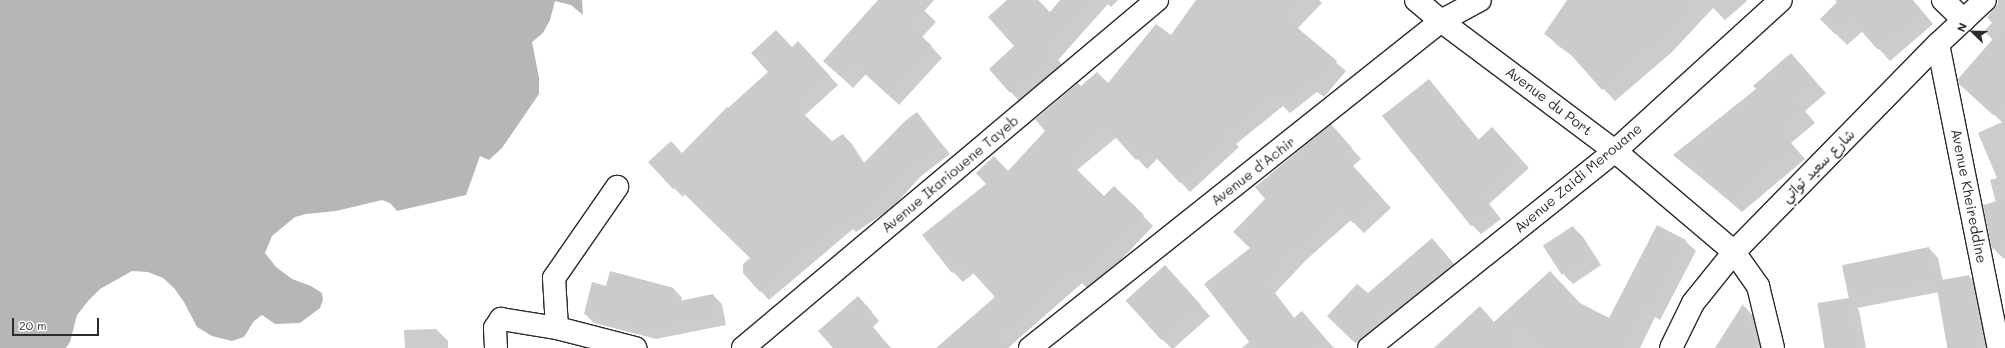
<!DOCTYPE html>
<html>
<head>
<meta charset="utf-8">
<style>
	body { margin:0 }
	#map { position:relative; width:2005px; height:348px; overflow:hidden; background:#fff; font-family:Mali,"Playpen Sans Arabic",sans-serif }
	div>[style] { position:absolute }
	.water>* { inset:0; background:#b6b6b6 }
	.shadow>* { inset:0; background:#0003 }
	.building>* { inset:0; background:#cbcbcb; transform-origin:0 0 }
	.roads { filter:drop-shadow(1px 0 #2b2b2b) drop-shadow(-1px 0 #2b2b2b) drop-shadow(0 1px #2b2b2b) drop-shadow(0 -1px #2b2b2b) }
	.minor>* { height:22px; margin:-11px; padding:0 11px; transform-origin:11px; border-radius:11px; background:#fff }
	.tertiary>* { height:22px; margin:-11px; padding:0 11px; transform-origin:11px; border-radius:11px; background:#fff }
	.primary>* { height:22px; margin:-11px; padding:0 11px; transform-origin:11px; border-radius:11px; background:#fff }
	span { translate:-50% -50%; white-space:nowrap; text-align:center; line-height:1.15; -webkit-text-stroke:3px #fff; paint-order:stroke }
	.street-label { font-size:14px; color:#2b2b2b }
	.north { position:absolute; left:1953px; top:12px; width:40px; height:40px; -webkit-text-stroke:3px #fff; paint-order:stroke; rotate:293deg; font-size:11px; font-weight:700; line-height:16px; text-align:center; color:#2b2b2b }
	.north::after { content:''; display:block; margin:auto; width:14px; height:18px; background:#2b2b2b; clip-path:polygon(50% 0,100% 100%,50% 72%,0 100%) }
	.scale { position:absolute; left:12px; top:318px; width:87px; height:18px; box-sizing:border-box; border:2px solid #2b2b2b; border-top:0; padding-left:5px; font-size:12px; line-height:14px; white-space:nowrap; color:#2b2b2b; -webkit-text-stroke:3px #fff; paint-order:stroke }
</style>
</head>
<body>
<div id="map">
	<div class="water">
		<div style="clip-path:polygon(0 0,582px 0,583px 15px,571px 5px,555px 1px,550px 20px,543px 33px,532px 42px,539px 78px,539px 94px,502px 148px,489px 160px,480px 156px,466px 195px,397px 211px,390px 203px,382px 200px,336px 211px,306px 214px,295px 217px,272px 236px,265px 253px,276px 267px,292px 279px,311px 286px,322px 293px,323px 300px,320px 308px,300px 323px,275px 324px,262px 315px,254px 321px,244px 337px,232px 341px,212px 336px,197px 327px,184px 302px,174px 288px,163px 278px,148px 272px,132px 271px,100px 289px,89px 300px,77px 315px,70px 342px,66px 348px,0 348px)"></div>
	</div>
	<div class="shadow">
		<div style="clip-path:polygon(879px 0,913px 0,936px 22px,922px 37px,942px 58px,899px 105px,866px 74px,853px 88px,824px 61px)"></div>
		<div style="clip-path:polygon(1009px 0,1038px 0,1050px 13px,1062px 0,1118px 0,1111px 7px,1108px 4px,1058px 60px,1066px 69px,1021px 103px,990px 69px,1015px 46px)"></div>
		<div style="clip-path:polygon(1197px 0,1319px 0,1322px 3px,1297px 29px,1346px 71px,1324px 97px,1317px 92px,1290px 113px,1283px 106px,1236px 144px,1239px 147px,1190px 192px,1158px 158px,1147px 169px,1117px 137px,1076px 171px,1104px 197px,1114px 187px,1153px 226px,1120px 261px,1088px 289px,1082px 283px,1008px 348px,937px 348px,996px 298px,974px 273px,963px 282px,953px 272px,987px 184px,994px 157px,1009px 172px,1047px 131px,1081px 87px,1108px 84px,1171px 37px)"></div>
		<div style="clip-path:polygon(1568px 0,1746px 0,1747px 1px,1725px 20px,1713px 8px,1672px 52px,1615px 101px,1574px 57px,1557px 45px,1545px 33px)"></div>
		<div style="clip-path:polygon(1837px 0,1913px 0,1933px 24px,1890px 61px,1863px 31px,1847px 45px,1821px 19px,1838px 2px)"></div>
		<div style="clip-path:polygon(1998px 0,2005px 0,2005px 258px,2003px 258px,1993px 248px,1996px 203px,1990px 180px,1997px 178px,1978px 133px,2002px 122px,1960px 84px,1993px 40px,1984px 31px,1992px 23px,1987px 17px,1998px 4px)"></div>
		<div style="clip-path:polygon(792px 48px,806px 51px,838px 85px,804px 116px,832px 143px,843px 135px,852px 144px,865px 164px,917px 113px,950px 154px,921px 176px,892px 208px,856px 232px,853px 229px,769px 300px,761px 291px,751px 258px,685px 194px,683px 197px,674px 188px,728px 110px,770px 72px)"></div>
		<div style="clip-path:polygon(1791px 54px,1826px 93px,1805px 111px,1815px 123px,1791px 143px,1805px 159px,1742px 212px,1675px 155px,1757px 89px)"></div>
		<div style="clip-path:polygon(1429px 80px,1479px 140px,1492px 128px,1529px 168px,1489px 204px,1501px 219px,1481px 234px,1472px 225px)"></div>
		<div style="clip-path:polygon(1341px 136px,1361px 159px,1353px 166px,1391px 208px,1364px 233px,1351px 220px,1305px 261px,1275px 293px,1295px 319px,1302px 313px,1334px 348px,1242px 348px,1250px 341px,1251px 248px)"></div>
		<div style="clip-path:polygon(1573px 227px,1583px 237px,1601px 265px,1573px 284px,1564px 275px)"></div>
		<div style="clip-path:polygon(1432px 240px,1463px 274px,1362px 348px,1338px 325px,1368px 295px)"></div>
		<div style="clip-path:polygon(1685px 241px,1696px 251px,1660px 320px,1655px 317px,1640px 348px,1435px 348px,1495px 323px,1581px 305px,1610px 319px)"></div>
		<div style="clip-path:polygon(1929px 248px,1938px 258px,1943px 281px,1969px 276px,1978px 286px,1989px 348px,1948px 348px,1939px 292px,1857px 308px,1859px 310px,1866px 348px,1825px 348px,1818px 304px,1850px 299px,1843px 265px)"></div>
		<div style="clip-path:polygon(1174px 276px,1210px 316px,1174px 348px,1171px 348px,1163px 340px)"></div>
		<div style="clip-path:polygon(674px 289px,682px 298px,681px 302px,713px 295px,722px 304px,726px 325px,656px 339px,594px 323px,585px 314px)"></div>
		<div style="clip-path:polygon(866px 305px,879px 321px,873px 327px,891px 348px,834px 348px)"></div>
		<div style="clip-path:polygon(1744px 306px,1755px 318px,1765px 348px,1716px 348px)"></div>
		<div style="clip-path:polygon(436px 329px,448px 341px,448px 348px,405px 348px,404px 330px)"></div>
	</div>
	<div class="building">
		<div style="clip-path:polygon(878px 0,934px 0,911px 26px,932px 46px,887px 94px,854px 64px,841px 77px,823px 61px)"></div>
		<div style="clip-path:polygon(1007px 0,1038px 0,1050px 12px,1060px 0,1092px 0,1049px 49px,1056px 58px,1010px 93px,989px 69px,1014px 46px,988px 17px)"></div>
		<div style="clip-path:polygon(1196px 0,1306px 0,1287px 19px,1337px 61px,1313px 88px,1307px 83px,1280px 104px,1274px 96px,1227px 134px,1230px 137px,1180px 183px,1148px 149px,1136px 160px,1107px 128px,1067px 160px,1104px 196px,1114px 186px,1144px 215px,1110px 251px,1077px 280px,1071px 274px,999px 338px,1007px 348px,936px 348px,995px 297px,964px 263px,952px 273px,922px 235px,986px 184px,976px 173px,994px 156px,1008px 171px,1045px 131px,1035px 119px,1037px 118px,1078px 83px,1081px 86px,1097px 72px,1108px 83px,1156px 24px,1171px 35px)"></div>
		<div style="clip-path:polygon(1567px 0,1698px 0,1660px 40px,1602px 90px,1565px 48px,1544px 34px)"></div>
		<div style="clip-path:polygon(1835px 0,1912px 0,1922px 12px,1878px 50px,1851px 19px,1835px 34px,1820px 19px,1837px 2px)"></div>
		<div style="clip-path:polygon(2005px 25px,2005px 101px,1993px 115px,1959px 84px,1958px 79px)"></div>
		<div style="clip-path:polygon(776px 30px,792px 47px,798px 41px,830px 76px,796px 107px,832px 141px,843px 134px,863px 164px,905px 121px,917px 112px,942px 145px,913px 167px,883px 199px,846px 224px,844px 220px,760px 292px,743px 273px,743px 264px,750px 258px,676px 186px,673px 189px,648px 162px,671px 141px,682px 153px,727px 107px,728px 108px,768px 72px,751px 53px)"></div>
		<div style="clip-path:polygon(1791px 53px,1815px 81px,1795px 99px,1805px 111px,1780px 131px,1794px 147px,1730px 201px,1673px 155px,1756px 89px,1753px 86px)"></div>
		<div style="clip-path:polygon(1429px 79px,1478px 140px,1492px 127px,1520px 158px,1481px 194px,1492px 210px,1471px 226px,1382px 116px)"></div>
		<div style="clip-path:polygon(1331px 124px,1352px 148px,1343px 155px,1381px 197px,1353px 223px,1341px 210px,1295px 251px,1265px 282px,1294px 318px,1302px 311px,1325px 338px,1313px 348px,1254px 348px,1204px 284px,1250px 248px,1233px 232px,1265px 199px,1255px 187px)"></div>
		<div style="clip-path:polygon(2005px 199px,2005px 245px,1992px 249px,1983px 205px)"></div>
		<div style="clip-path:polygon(1657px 225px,1686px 240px,1650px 310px,1644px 307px,1625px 348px,1543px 348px,1524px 326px,1509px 339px,1517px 348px,1434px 348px,1480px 306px,1494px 322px,1550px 271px,1580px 303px,1609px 318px)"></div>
		<div style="left:1573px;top:226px;width:35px;height:36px;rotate:57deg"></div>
		<div style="clip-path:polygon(1432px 238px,1454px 264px,1399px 308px,1394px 302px,1355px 343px,1327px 316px,1357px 284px,1368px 293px)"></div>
		<div style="left:1929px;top:247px;width:35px;height:89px;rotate:78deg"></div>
		<div style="left:1165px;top:265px;width:54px;height:53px;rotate:48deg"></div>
		<div style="clip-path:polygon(610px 271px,674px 288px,670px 303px,713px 294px,718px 316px,648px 331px,584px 314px,592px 282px,606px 286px)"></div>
		<div style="left:1969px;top:275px;width:74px;height:34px;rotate:80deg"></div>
		<div style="clip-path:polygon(858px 296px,872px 312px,865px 318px,890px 348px,833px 348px,818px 331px)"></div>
		<div style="left:1849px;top:298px;width:51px;height:32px;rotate:81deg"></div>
		<div style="clip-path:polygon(1743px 304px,1757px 348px,1715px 348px)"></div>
	</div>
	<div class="roads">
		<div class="minor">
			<div style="left:1416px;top:0;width:33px;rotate:40deg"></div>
			<div style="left:1441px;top:21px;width:217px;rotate:36.8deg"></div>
			<div style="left:1615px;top:151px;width:156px;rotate:40.3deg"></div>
			<div style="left:1734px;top:252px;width:42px;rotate:54.8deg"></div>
			<div style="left:1758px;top:286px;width:64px;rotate:76.4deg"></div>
			<div style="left:1943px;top:0;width:29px;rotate:44deg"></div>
			<div style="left:557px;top:328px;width:50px;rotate:-93.4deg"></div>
			<div style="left:554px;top:278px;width:111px;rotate:-55.3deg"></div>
			<div style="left:496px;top:348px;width:20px;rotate:-93deg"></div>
			<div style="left:495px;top:328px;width:11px;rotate:-56deg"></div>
			<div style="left:501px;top:319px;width:57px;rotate:9.1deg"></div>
			<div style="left:557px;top:328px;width:81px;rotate:14.4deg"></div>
			<div style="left:743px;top:348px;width:541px;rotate:-40.05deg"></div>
			<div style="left:1030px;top:348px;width:525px;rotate:-38.51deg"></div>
			<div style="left:1441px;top:21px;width:44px;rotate:-28.3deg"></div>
			<div style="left:1369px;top:348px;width:315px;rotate:-38.7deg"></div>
			<div style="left:1615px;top:151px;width:224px;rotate:-42.3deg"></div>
		</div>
		<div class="tertiary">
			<div style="left:1938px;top:44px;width:310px;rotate:78.7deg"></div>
		</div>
		<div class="primary">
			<div style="left:1671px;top:348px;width:50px;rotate:-63.9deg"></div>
			<div style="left:1693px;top:303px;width:65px;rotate:-51.2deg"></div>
			<div style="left:1734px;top:252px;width:291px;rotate:-45.6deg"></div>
			<div style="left:1938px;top:44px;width:64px;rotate:-43.1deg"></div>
		</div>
	</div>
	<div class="street-label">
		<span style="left:1549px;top:101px;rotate:37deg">Avenue du Port</span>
		<span style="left:1818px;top:166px;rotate:-45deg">شارع سعيد تواتي</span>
		<span style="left:1253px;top:171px;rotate:-38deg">Avenue d'Achir</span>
		<span style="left:950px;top:174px;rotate:-40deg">Avenue Ikariouene Tayeb</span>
		<span style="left:1578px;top:178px;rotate:-40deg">Avenue Zaidi Merouane</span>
		<span style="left:1969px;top:196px;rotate:79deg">Avenue Kheireddine</span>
	</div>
	<div class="north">N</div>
	<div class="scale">20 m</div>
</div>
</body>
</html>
